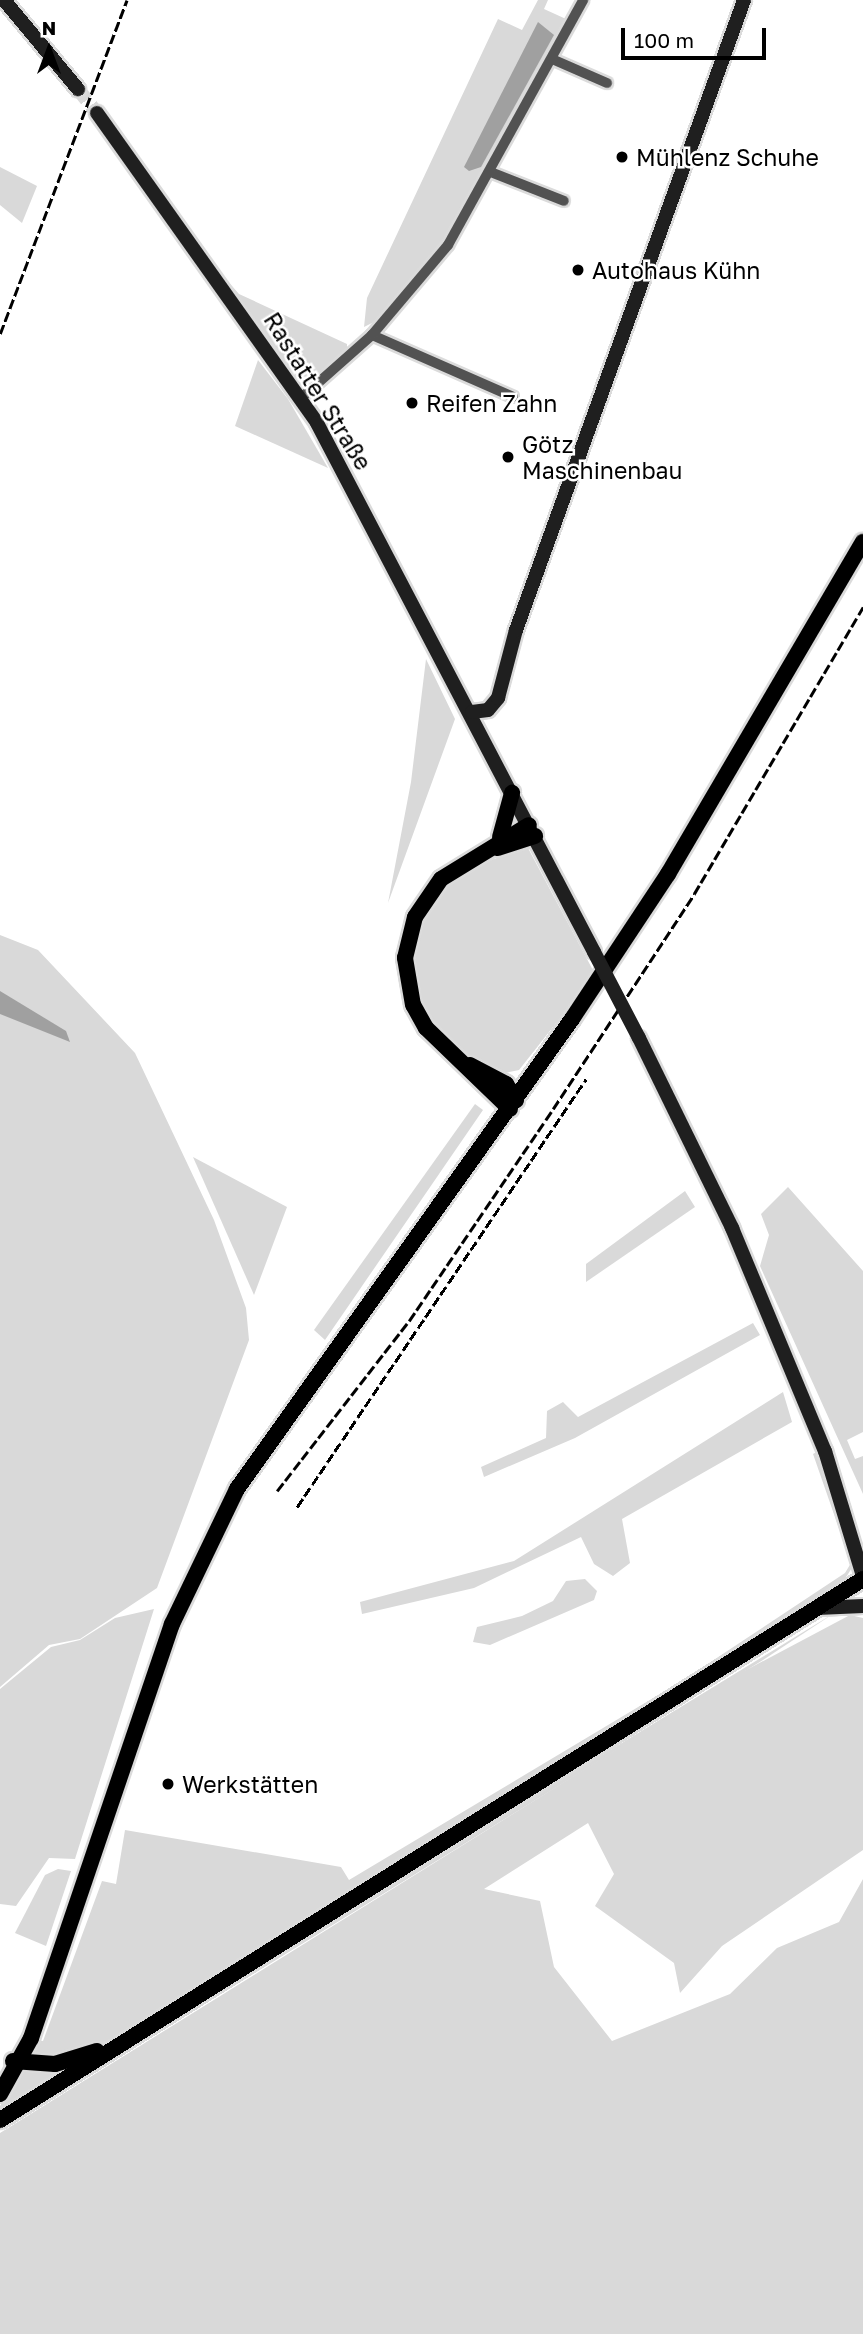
<!DOCTYPE html>
<html>
<head>
<meta charset="utf-8">
<style>
	body { margin:0 }
	#map { position:relative; width:863px; height:2334px; overflow:hidden; background:#fff; font-family:"Golos Text",sans-serif }
	div>[style] { position:absolute }
	.green>* { inset:0; background:#d9d9d9 }
	.water>* { inset:0; background:#a0a0a0 }
	.secondary-tunnel>* { height:14px; margin-top:-7px; transform-origin:0; background:repeating-linear-gradient(90deg,#d9d9d9 0 14px,transparent 0 21px) }
	.roads { filter:drop-shadow(2px 0 #dbdbdb) drop-shadow(-2px 0 #dbdbdb) drop-shadow(0 2px #dbdbdb) drop-shadow(0 -2px #dbdbdb) }
	.street>* { height:10px; margin:-5px; padding:0 5px; transform-origin:5px; border-radius:5px; background:#525252 }
	.secondary>* { height:14px; margin:-7px; padding:0 7px; transform-origin:7px; border-radius:7px; background:#1f1f1f }
	.primary>* { height:16px; margin:-8px; padding:0 8px; transform-origin:8px; border-radius:8px; background:#000 }
	.rail>* { height:2.5px; margin-top:-1.25px; transform-origin:0; background:repeating-linear-gradient(90deg,#000 0 10px,transparent 0 13.5px) }
	.secondary-bridge>* { height:14px; margin:-7px; padding:0 7px; transform-origin:7px; border-radius:7px; background:#1f1f1f }
	.dots>* { width:19px; height:19px; translate:-50% -50%; box-sizing:border-box; border:4px solid #fff; border-radius:50% }
	span { translate:-50% -50%; white-space:nowrap; text-align:center; line-height:1.15; -webkit-text-stroke:5px #fff; paint-order:stroke }
	.poi-label { font-size:23px; color:#000 }
	.left { translate:0 -50%; text-align:left }
	.street-label { font-size:23px; color:#000 }
	.north { position:absolute; left:14px; top:14px; width:70px; height:70px; -webkit-text-stroke:5px #fff; paint-order:stroke; rotate:0deg; font-size:19px; font-weight:700; line-height:28px; text-align:center; color:#000 }
	.north::after { content:''; display:block; margin:auto; width:24px; height:32px; background:#000; clip-path:polygon(50% 0,100% 100%,50% 72%,0 100%) }
	.scale { position:absolute; left:621px; top:28px; width:145px; height:32px; box-sizing:border-box; border:4px solid #000; border-top:0; padding-left:9px; font-size:21px; line-height:24px; white-space:nowrap; color:#000; -webkit-text-stroke:5px #fff; paint-order:stroke }
</style>
</head>
<body>
<div id="map">
	<div class="green">
		<div style="clip-path:polygon(538px 0,548px 0,544px 9px,566px 19px,573px 8px,443px 245px,378px 320px,364px 327px,367px 298px,498px 19px,522px 30px)"></div>
		<div style="clip-path:polygon(0 167px,37px 186px,22px 223px,0 205px)"></div>
		<div style="clip-path:polygon(216px 268px,239px 294px,347px 344px,347px 351px,315px 379px,296px 380px)"></div>
		<div style="clip-path:polygon(258px 360px,288px 399px,328px 468px,235px 426px)"></div>
		<div style="clip-path:polygon(426px 659px,455px 719px,388px 903px,411px 782px)"></div>
		<div style="clip-path:polygon(528px 848px,595px 974px,519px 1070px,500px 1074px,475px 1066px,422px 1016px,411px 958px,421px 917px,443px 887px,478px 864px)"></div>
		<div style="clip-path:polygon(0 935px,38px 950px,135px 1053px,214px 1220px,246px 1308px,249px 1340px,157px 1588px,80px 1639px,49px 1645px,0 1687px)"></div>
		<div style="clip-path:polygon(475px 1104px,483px 1110px,325px 1340px,314px 1330px)"></div>
		<div style="clip-path:polygon(193px 1157px,287px 1207px,254px 1295px)"></div>
		<div style="clip-path:polygon(788px 1187px,863px 1271px,863px 1432px,847px 1440px,855px 1459px,863px 1456px,863px 1494px,760px 1266px,769px 1235px,761px 1214px)"></div>
		<div style="clip-path:polygon(685px 1191px,695px 1207px,586px 1282px,586px 1264px)"></div>
		<div style="clip-path:polygon(753px 1323px,760px 1335px,575px 1438px,484px 1477px,481px 1467px,546px 1438px,547px 1411px,563px 1402px,578px 1417px)"></div>
		<div style="clip-path:polygon(783px 1392px,792px 1422px,622px 1519px,630px 1563px,613px 1576px,594px 1564px,581px 1537px,474px 1588px,362px 1614px,360px 1602px,514px 1561px)"></div>
		<div style="clip-path:polygon(820px 1450px,855px 1563px,843px 1582px,125px 2033px,65px 2059px,30px 2056px,36px 2040px,43px 2041px,102px 1881px,116px 1884px,125px 1830px,341px 1867px,349px 1880px,685px 1679px,845px 1573px,851px 1563px,813px 1454px)"></div>
		<div style="clip-path:polygon(585px 1579px,597px 1591px,594px 1600px,490px 1645px,473px 1642px,477px 1627px,522px 1616px,553px 1601px,566px 1581px)"></div>
		<div style="clip-path:polygon(154px 1609px,75px 1859px,49px 1858px,16px 1906px,0 1904px,0 1689px,51px 1647px,80px 1640px,115px 1618px)"></div>
		<div style="clip-path:polygon(836px 1612px,763px 1660px,0 2130px,0 2123px)"></div>
		<div style="clip-path:polygon(850px 1615px,863px 1618px,863px 1850px,722px 1946px,680px 1993px,674px 1963px,595px 1906px,614px 1874px,588px 1823px,484px 1889px,540px 1901px,554px 1967px,612px 2041px,730px 1994px,777px 1948px,839px 1922px,863px 1879px,863px 2334px,0 2334px,0 2133px,733px 1677px)"></div>
		<div style="clip-path:polygon(58px 1869px,71px 1871px,46px 1946px,15px 1933px,45px 1875px)"></div>
		<div style="clip-path:polygon(79px 2063px,0 2117px,0 2106px,23px 2072px)"></div>
	</div>
	<div class="water">
		<div style="clip-path:polygon(538px 22px,554px 35px,481px 167px,469px 171px,464px 167px)"></div>
		<div style="clip-path:polygon(0 991px,66px 1031px,70px 1042px,0 1014px)"></div>
	</div>
	<div class="secondary-tunnel">
		<div style="left:78px;top:89px;width:31px;rotate:52deg"></div>
	</div>
	<div class="roads">
		<div class="street">
			<div style="left:552px;top:59px;width:60px;rotate:23.6deg"></div>
			<div style="left:493px;top:173px;width:76px;rotate:21.5deg"></div>
			<div style="left:372px;top:335px;width:154px;rotate:23.7deg"></div>
			<div style="left:301px;top:398px;width:95px;rotate:-41.6deg"></div>
			<div style="left:372px;top:335px;width:118px;rotate:-49.8deg"></div>
			<div style="left:448px;top:245px;width:280px;rotate:-61.1deg"></div>
		</div>
		<div class="secondary">
			<div style="left:4px;top:0;width:116px;rotate:50.3deg"></div>
			<div style="left:97px;top:113px;width:380px;rotate:54.6deg"></div>
			<div style="left:317px;top:423px;width:597px;rotate:62.36deg"></div>
			<div style="left:472px;top:712px;width:16px;rotate:-7deg"></div>
			<div style="left:488px;top:710px;width:16px;rotate:-50deg"></div>
			<div style="left:498px;top:698px;width:70px;rotate:-75.2deg"></div>
			<div style="left:516px;top:630px;width:670px;rotate:-70.1deg"></div>
			<div style="left:639px;top:1038px;width:212px;rotate:63.9deg"></div>
			<div style="left:732px;top:1228px;width:242px;rotate:67.4deg"></div>
			<div style="left:825px;top:1451px;width:131px;rotate:73.1deg"></div>
			<div style="left:817px;top:1608px;width:46px;rotate:-2.5deg"></div>
		</div>
		<div class="primary">
			<div style="left:500px;top:837px;width:46px;rotate:-74.7deg"></div>
			<div style="left:498px;top:848px;width:39px;rotate:-18deg"></div>
			<div style="left:470px;top:1065px;width:41px;rotate:27.8deg"></div>
			<div style="left:506px;top:1084px;width:19px;rotate:58deg"></div>
			<div style="left:510px;top:1109px;width:117px;rotate:-136deg"></div>
			<div style="left:426px;top:1028px;width:26px;rotate:-119deg"></div>
			<div style="left:413px;top:1005px;width:48px;rotate:-99.7deg"></div>
			<div style="left:405px;top:958px;width:42px;rotate:-76.3deg"></div>
			<div style="left:415px;top:917px;width:46px;rotate:-55.6deg"></div>
			<div style="left:441px;top:879px;width:103px;rotate:-31.5deg"></div>
			<div style="left:13px;top:2061px;width:42px;rotate:4.1deg"></div>
			<div style="left:55px;top:2064px;width:44px;rotate:-17.2deg"></div>
			<div style="left:0;top:2094px;width:64px;rotate:-61deg"></div>
			<div style="left:31px;top:2038px;width:437px;rotate:-71.2deg"></div>
			<div style="left:172px;top:1624px;width:150px;rotate:-64.3deg"></div>
			<div style="left:237px;top:1489px;width:577px;rotate:-54.52deg"></div>
			<div style="left:572px;top:1019px;width:174px;rotate:-56.5deg"></div>
			<div style="left:668px;top:874px;width:385px;rotate:-59.6deg"></div>
			<div style="left:0;top:2120px;width:1019px;rotate:-32.08deg"></div>
		</div>
	</div>
	<div class="rail">
		<div style="left:0;top:334px;width:357px;rotate:-69.2deg"></div>
		<div style="left:277px;top:1491px;width:215px;rotate:-52.2deg"></div>
		<div style="left:409px;top:1321px;width:256px;rotate:-55.8deg"></div>
		<div style="left:553px;top:1109px;width:257px;rotate:-56.7deg"></div>
		<div style="left:694px;top:894px;width:333px;rotate:-59.5deg"></div>
		<div style="left:297px;top:1507px;width:516px;rotate:-55.97deg"></div>
	</div>
	<div class="secondary-bridge">
		<div style="left:594px;top:952px;width:97px;rotate:62.4deg"></div>
	</div>
	<div class="dots">
		<div style="left:622px;top:157px;background:#000"></div>
		<div style="left:578px;top:270px;background:#000"></div>
		<div style="left:412px;top:403px;background:#000"></div>
		<div style="left:508px;top:457px;background:#000"></div>
		<div style="left:168px;top:1784px;background:#000"></div>
	</div>
	<div class="poi-label">
		<span class="left" style="left:636px;top:157px">Mühlenz Schuhe</span>
		<span class="left" style="left:592px;top:270px">Autohaus Kühn</span>
		<span class="left" style="left:426px;top:403px">Reifen Zahn</span>
		<span class="left" style="left:522px;top:457px">Götz<br>Maschinenbau</span>
		<span class="left" style="left:182px;top:1784px">Werkstätten</span>
	</div>
	<div class="street-label">
		<span style="left:318px;top:391px;rotate:58deg">Rastatter Straße</span>
	</div>
	<div class="north">N</div>
	<div class="scale">100 m</div>
</div>
</body>
</html>
